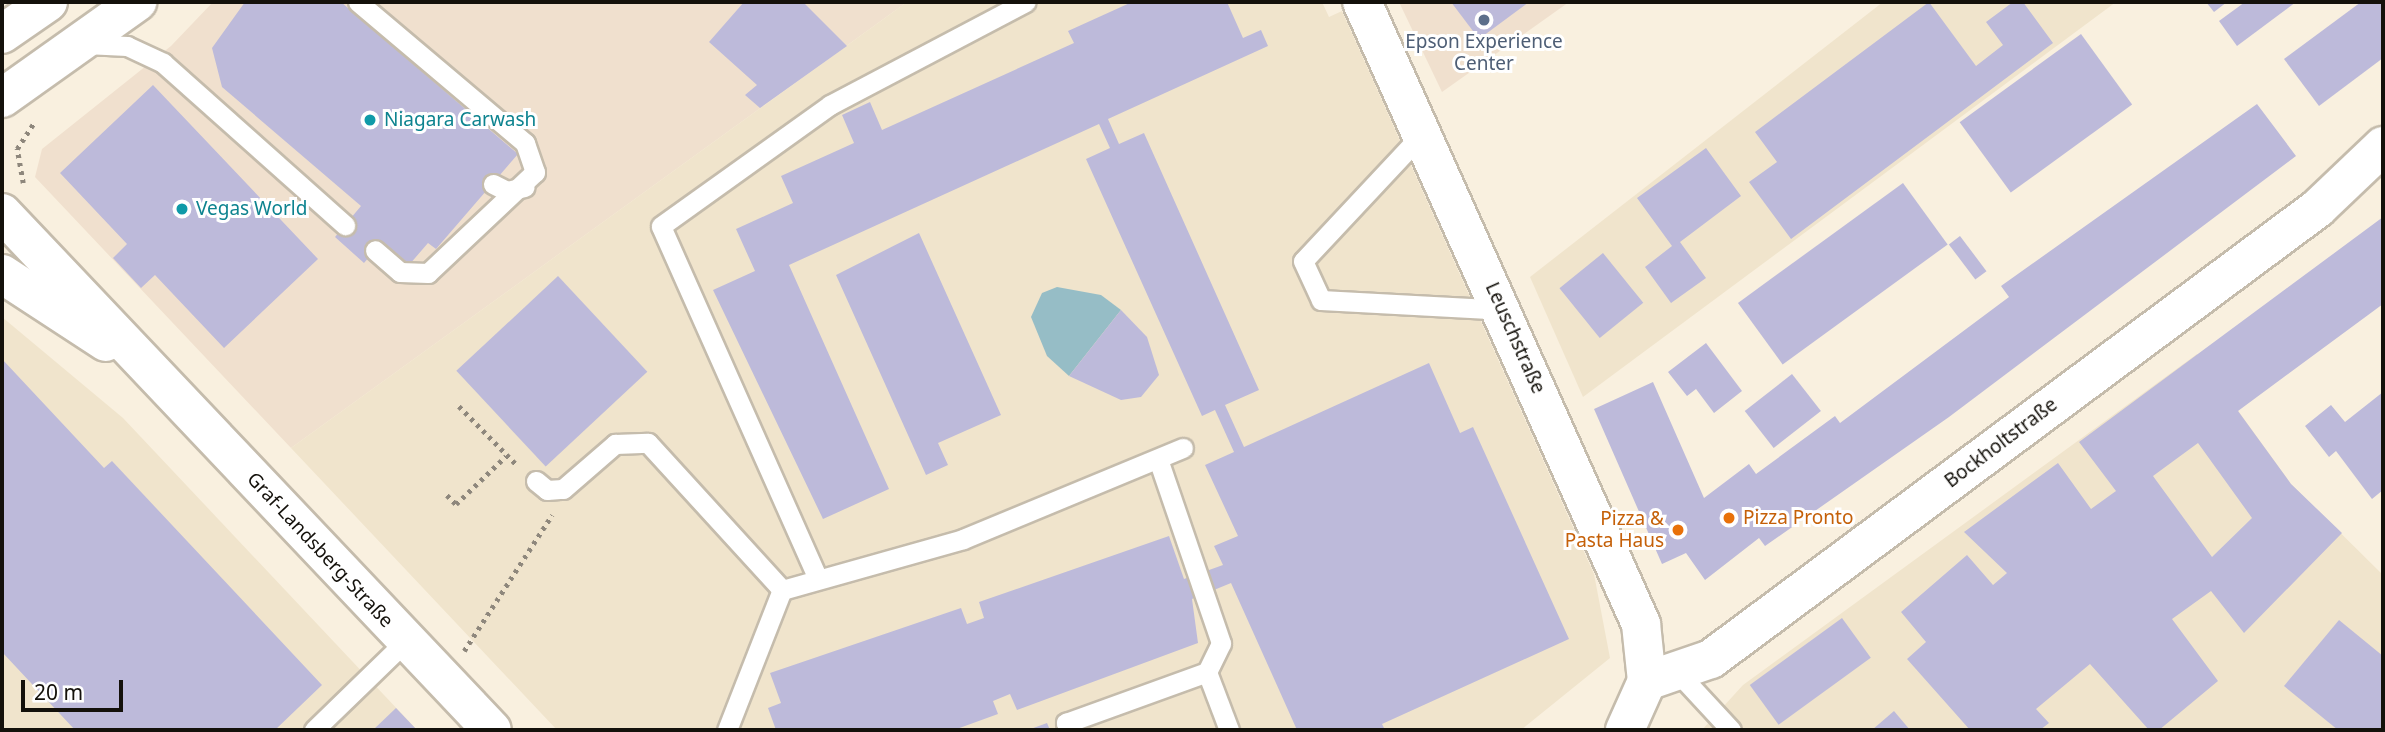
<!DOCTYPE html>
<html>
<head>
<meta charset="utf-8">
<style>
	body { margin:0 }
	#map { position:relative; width:2385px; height:732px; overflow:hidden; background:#f9f0df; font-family:"Noto Sans",sans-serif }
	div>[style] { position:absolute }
	.commercial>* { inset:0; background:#f0e0ce }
	.built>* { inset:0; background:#f0e4cc }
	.water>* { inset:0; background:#96bdc6 }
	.building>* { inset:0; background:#bdbada; transform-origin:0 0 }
	.path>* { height:4.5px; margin-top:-2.25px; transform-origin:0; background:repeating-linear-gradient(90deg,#8e877c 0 3.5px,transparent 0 8.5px) }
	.roads { filter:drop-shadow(2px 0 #c5bcac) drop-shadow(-2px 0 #c5bcac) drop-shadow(0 2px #c5bcac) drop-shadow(0 -2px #c5bcac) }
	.lane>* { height:19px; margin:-9.5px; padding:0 9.5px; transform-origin:9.5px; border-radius:9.5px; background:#fff }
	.street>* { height:38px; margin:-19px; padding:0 19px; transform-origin:19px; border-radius:19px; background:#fff }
	.secondary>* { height:38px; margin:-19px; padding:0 19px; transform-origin:19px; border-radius:19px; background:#fff }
	.dots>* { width:19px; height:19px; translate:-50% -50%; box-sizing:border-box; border:4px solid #fff; border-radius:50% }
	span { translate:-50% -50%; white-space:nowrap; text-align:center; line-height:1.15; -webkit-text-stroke:6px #fff; paint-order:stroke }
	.service-label { font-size:19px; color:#4e5e75 }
	.culture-label { font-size:19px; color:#0d838f }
	.left { translate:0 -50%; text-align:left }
	.street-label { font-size:19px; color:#14110b }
	.food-label { font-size:19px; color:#c56008 }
	.right { translate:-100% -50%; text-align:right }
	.frame { position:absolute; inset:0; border:4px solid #14110b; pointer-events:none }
	.scale { position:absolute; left:21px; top:680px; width:102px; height:32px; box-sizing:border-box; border:4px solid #14110b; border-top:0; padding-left:9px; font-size:21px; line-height:24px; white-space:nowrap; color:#14110b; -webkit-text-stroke:5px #fff; paint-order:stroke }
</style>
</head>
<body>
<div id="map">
	<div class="commercial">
		<div style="clip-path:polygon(213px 2px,907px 2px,291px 448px,35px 177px,42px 149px,171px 46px)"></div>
		<div style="clip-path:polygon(1399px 2px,1569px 2px,1442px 92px)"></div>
	</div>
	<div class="built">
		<div style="clip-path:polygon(907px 2px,1322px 2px,1329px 17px,1342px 11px,1594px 574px,1610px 658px,1521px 730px,557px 730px,291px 448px)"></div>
		<div style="clip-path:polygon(1883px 2px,2116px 2px,1583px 397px,1530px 277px)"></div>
		<div style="clip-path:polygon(2px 317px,123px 418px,417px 730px,2px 730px)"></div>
		<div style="clip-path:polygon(2197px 354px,2291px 484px,2383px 575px,2383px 730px,1702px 730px,1743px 685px)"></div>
	</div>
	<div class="water">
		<div style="clip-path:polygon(1057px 287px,1101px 295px,1121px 310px,1069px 376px,1047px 356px,1031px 317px,1042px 293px)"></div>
	</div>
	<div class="building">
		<div style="clip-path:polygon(245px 2px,341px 2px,518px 154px,436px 249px,428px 243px,409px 265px,382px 242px,364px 263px,335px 237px,361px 206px,222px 87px,212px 48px)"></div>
		<div style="clip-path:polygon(744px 2px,803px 2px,847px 46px,760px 108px,745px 95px,757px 85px,709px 42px)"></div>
		<div style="clip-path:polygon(1132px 2px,1227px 2px,1243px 38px,1261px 30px,1268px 46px,1108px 119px,1119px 144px,1144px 133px,1259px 390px,1225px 405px,1244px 447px,1429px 363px,1460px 433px,1473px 427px,1569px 639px,1382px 724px,1385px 730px,1297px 730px,1231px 583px,1192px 599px,1198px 643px,1017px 710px,1010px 694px,993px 701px,998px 714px,954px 730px,776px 730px,768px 708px,781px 703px,770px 673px,961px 608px,967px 624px,984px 618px,979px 602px,1169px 536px,1184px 579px,1223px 565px,1214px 546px,1238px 536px,1205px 465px,1234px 452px,1215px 410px,1202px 416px,1086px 159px,1110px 148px,1099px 124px,789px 265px,889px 489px,823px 519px,713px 290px,755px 271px,736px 229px,793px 203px,781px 176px,854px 143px,842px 115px,870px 102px,882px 130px,1074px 43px,1068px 31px)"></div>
		<div style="clip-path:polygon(1451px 2px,1529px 2px,1479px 39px)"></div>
		<div style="clip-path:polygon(1929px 2px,1976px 66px,2003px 45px,1986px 22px,2013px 2px,2023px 2px,2053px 43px,1791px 239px,1749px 182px,1777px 162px,1755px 132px)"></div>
		<div style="clip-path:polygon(2206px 2px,2227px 2px,2214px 12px)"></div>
		<div style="clip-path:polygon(2245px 2px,2296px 2px,2237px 46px,2219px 21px)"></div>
		<div style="clip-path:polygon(2361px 2px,2383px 2px,2383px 58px,2319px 106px,2284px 59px)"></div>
		<div style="left:2081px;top:34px;width:87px;height:150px;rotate:54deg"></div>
		<div style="clip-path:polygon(153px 85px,318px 259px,224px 348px,155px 275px,141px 288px,113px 258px,127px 244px,60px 173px)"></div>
		<div style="clip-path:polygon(2257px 104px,2296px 156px,1949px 417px,1765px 546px,1759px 538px,1705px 580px,1686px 553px,1662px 564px,1594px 409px,1653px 382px,1704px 498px,1749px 464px,1756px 474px,1835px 416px,1840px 423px,2009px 297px,2001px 286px)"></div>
		<div style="clip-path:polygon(1706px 148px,1741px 196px,1680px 242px,1706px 278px,1671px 303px,1645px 267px,1672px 246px,1637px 198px)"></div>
		<div style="left:1903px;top:183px;width:76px;height:204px;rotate:54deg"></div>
		<div style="clip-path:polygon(evenodd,2383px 217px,2383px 304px,2238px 411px,2291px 484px,2342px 533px,2244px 633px,2211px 591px,2172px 619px,2218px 681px,2159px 730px,2149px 730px,2090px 664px,2036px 709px,2049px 723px,2040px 730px,1970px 730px,1907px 659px,1926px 642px,1901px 612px,1967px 555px,1993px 585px,2007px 573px,1964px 532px,2058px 463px,2091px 509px,2116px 491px,2079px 442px,2383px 217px,2198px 443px,2252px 518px,2212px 557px,2153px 476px,2198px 443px)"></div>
		<div style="clip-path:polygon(919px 233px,1001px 415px,938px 443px,948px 465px,926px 475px,836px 275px)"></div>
		<div style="left:1960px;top:236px;width:44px;height:14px;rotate:53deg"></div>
		<div style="left:1603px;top:253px;width:64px;height:56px;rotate:51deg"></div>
		<div style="left:558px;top:276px;width:131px;height:139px;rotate:47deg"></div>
		<div style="clip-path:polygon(1121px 310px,1147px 337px,1159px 375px,1141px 397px,1121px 400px,1069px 376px)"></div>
		<div style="clip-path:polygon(1706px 343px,1742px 391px,1714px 413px,1696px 389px,1687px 396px,1668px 372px)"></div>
		<div style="clip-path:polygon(2px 359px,104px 468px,112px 461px,322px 685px,275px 730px,75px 730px,2px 652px)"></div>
		<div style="left:1792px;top:374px;width:47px;height:60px;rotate:52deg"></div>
		<div style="clip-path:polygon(2383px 392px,2383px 490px,2372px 499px,2336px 451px,2329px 457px,2305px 426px,2331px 405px,2345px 422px)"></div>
		<div style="left:1842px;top:618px;width:49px;height:114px;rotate:54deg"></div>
		<div style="clip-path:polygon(2339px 620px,2383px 656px,2383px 730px,2338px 730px,2284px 686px)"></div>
		<div style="clip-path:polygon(396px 708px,417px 730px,373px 730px)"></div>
		<div style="clip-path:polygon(1894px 711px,1910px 730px,1872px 730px)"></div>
		<div style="clip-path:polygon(1047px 723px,1050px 730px,1028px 730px)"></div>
	</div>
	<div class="path">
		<div style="left:23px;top:183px;width:35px;rotate:-100deg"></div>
		<div style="left:17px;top:149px;width:33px;rotate:-57deg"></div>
		<div style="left:459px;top:406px;width:83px;rotate:45.5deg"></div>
		<div style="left:447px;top:495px;width:13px;rotate:45deg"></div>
		<div style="left:456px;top:504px;width:69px;rotate:-43.8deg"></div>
		<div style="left:464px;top:651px;width:162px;rotate:-57.1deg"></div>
	</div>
	<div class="roads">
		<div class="lane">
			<div style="left:358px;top:2px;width:219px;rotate:40.2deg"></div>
			<div style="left:525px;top:143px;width:31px;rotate:71deg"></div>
			<div style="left:535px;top:172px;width:147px;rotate:136.7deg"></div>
			<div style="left:428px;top:273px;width:28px;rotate:-178deg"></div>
			<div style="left:400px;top:272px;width:33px;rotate:-139deg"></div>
			<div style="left:85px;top:44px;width:42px;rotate:2.7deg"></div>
			<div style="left:127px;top:46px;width:40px;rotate:25deg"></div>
			<div style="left:163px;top:63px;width:244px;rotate:41.7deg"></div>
			<div style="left:1422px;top:134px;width:174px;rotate:133.1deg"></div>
			<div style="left:1303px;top:261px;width:43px;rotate:65.2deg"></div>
			<div style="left:1321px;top:300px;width:182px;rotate:3.1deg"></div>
			<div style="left:493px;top:184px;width:16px;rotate:27deg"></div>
			<div style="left:507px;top:191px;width:18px;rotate:-13deg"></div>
			<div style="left:536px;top:481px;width:14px;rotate:39deg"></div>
			<div style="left:547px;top:490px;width:16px;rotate:-4deg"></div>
			<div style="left:563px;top:489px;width:69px;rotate:-40.9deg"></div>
			<div style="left:615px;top:444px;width:33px;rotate:-2deg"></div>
			<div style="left:648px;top:443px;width:199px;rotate:47.6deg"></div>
			<div style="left:818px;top:579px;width:386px;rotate:-114deg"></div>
			<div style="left:661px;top:226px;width:208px;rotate:-35.6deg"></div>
			<div style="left:830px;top:105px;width:221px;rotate:-27.8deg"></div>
			<div style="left:1207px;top:672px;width:62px;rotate:69.2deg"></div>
			<div style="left:1680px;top:675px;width:75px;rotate:47.2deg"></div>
			<div style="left:314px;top:730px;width:128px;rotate:-44.1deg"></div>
			<div style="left:727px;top:730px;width:150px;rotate:-68.6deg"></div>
			<div style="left:782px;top:590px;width:188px;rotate:-15.7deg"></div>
			<div style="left:963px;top:539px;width:238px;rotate:-22.5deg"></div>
			<div style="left:1069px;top:730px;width:8px;rotate:-113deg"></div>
			<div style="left:1066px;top:723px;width:150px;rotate:-19.9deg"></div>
			<div style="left:1207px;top:672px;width:32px;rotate:-64deg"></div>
			<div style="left:1221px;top:643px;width:194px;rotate:-108.9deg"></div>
		</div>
		<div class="street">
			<div style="left:2px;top:213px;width:712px;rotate:46.54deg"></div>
			<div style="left:2px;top:274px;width:124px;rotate:33.2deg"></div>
			<div style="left:1647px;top:681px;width:68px;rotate:-19deg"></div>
			<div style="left:1711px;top:659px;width:756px;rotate:-36.61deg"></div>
			<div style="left:2318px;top:208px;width:90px;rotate:-43.6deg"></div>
		</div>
		<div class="secondary">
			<div style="left:1362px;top:2px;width:682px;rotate:65.84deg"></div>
			<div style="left:1641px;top:624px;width:57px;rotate:84deg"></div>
			<div style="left:1647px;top:681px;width:54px;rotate:114.2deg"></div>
			<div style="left:2px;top:34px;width:56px;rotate:-34.8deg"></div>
			<div style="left:2px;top:98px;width:166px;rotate:-35.4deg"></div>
		</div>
	</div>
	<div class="dots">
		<div style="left:1484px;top:20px;background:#5c6f8a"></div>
		<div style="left:370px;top:120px;background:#0f9aa8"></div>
		<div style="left:182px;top:209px;background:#0f9aa8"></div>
		<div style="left:1729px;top:518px;background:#e8710a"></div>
		<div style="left:1678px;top:530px;background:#e8710a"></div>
	</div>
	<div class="service-label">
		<span style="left:1484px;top:53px">Epson Experience<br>Center</span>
	</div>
	<div class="culture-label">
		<span class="left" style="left:384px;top:120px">Niagara Carwash</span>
		<span class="left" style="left:196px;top:209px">Vegas World</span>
	</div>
	<div class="street-label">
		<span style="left:1515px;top:338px;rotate:66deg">Leuschstraße</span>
		<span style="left:2001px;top:443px;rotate:-37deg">Bockholtstraße</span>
		<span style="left:320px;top:550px;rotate:47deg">Graf-Landsberg-Straße</span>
	</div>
	<div class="food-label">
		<span class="left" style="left:1743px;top:518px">Pizza Pronto</span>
		<span class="right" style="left:1664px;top:530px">Pizza &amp;<br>Pasta Haus</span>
	</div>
	<div class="frame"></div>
	<div class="scale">20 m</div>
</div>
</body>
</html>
